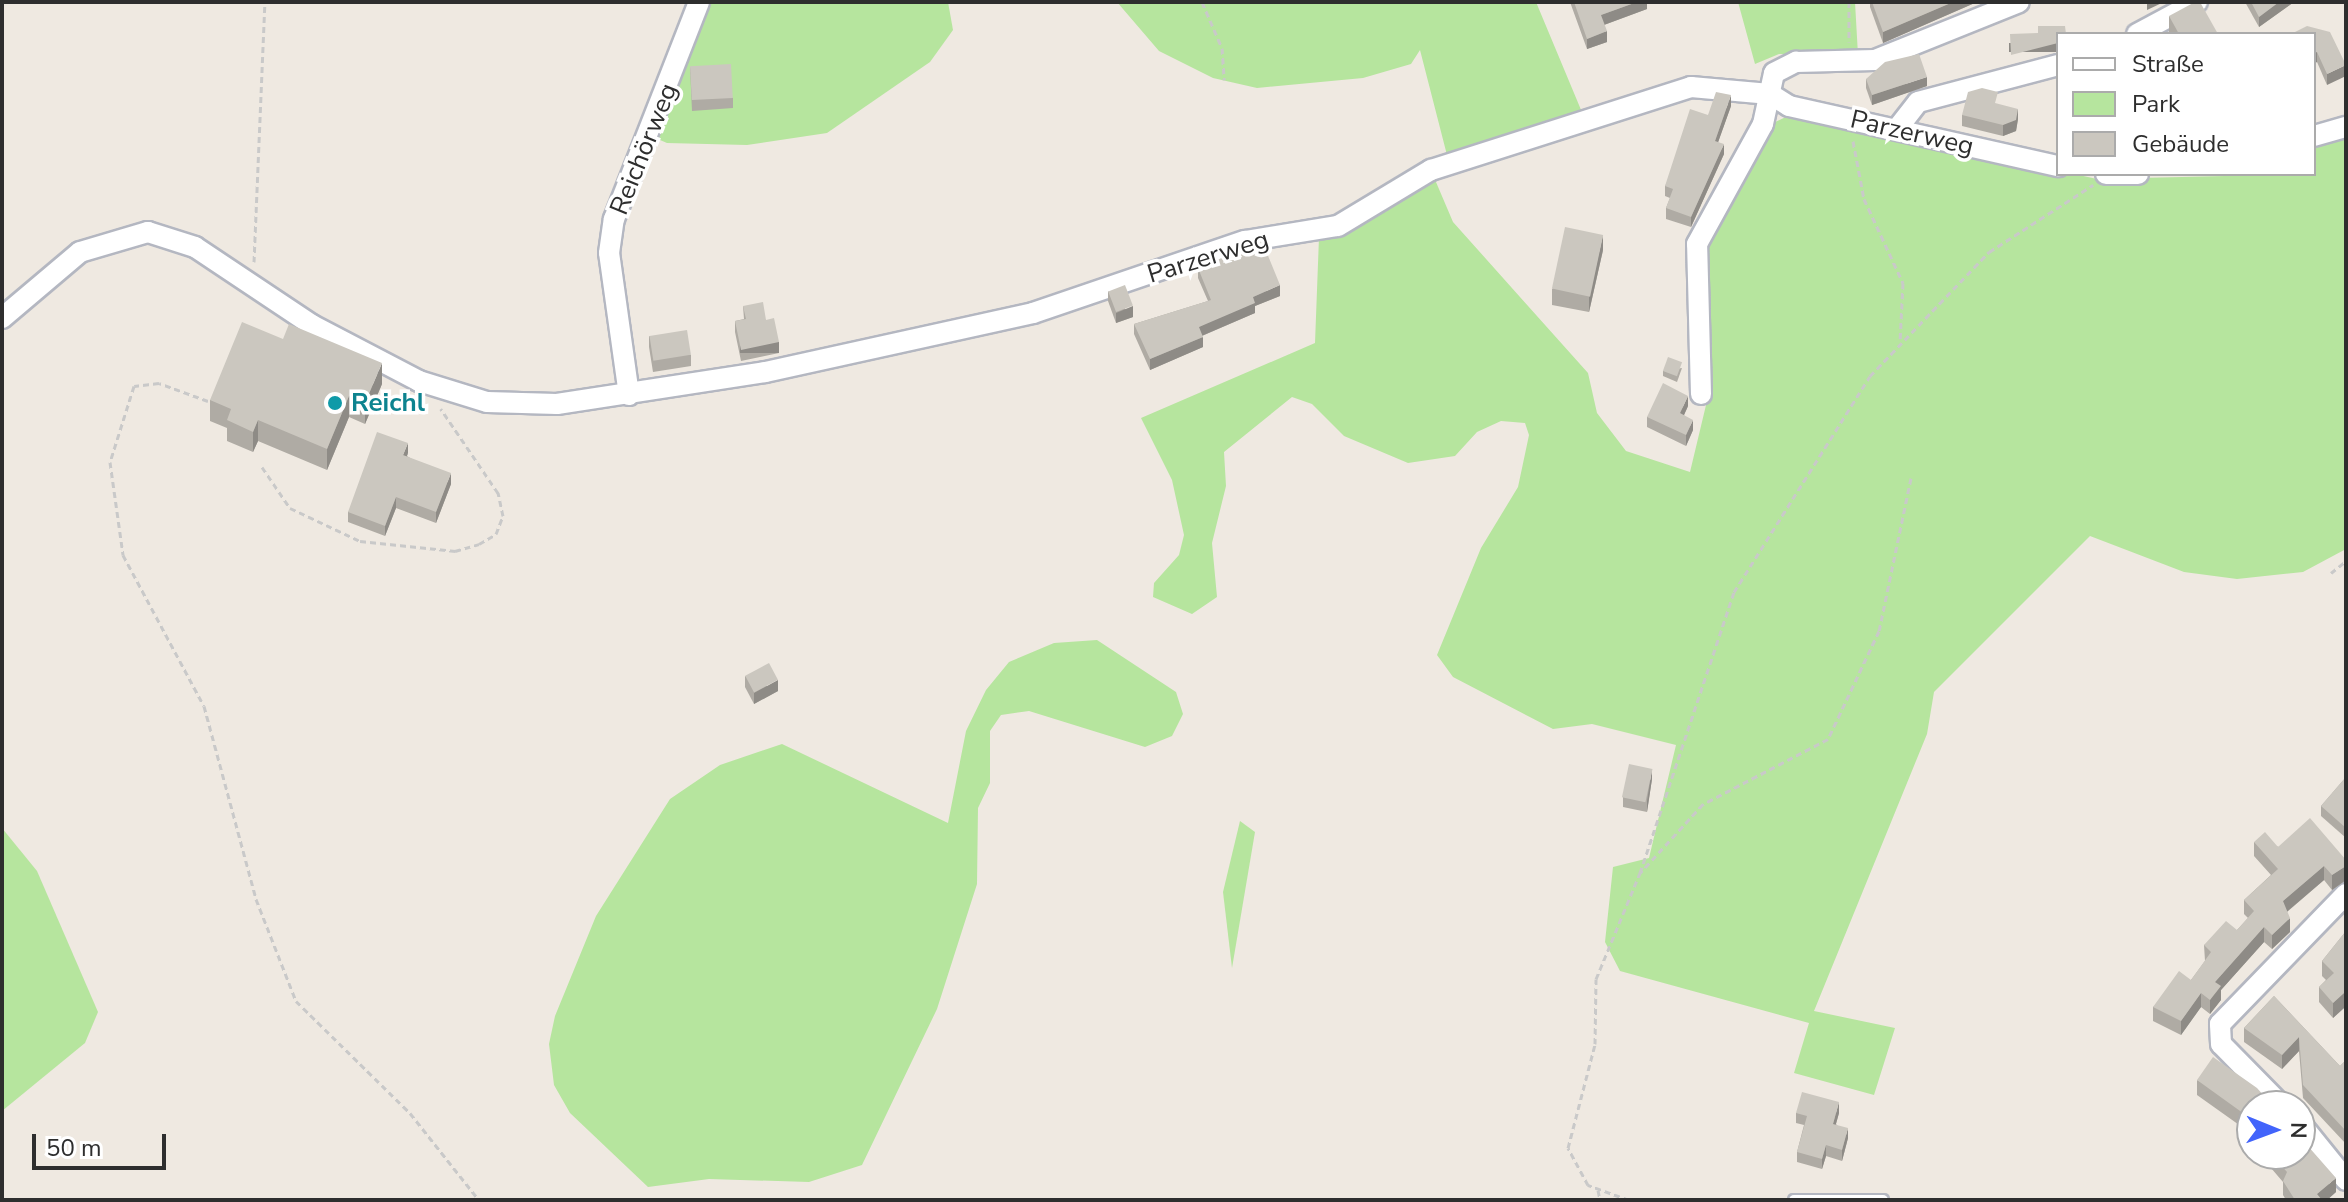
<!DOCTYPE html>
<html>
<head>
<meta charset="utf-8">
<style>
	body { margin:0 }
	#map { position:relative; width:2348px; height:1202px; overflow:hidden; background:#efe9e1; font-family:"Nunito Sans",sans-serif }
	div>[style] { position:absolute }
	.green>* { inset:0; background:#b6e59e }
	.path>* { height:3px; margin-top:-1.5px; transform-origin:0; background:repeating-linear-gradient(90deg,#c9c9c9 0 6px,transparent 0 10px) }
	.roads { filter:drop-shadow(2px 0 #b4b7c1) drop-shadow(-2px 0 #b4b7c1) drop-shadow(0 2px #b4b7c1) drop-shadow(0 -2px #b4b7c1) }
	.lane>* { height:10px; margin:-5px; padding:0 5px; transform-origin:5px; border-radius:5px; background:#fff }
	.street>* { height:20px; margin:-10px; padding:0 10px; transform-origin:10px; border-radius:10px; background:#fff }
	.wall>* { inset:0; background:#afaba4 }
	.shaded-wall>* { inset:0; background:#8e8b86; transform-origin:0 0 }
	.building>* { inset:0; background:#cbc7bf; transform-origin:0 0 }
	.dots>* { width:22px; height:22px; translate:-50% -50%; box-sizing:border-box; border:4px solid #fff; border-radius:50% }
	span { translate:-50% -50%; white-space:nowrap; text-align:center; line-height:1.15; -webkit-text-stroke:7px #fff; paint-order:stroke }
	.street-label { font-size:26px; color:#2e2e2e }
	.culture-label { font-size:26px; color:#0d838f; font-weight:700 }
	.left { translate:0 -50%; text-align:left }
	.frame { position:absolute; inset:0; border:4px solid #2e2e2e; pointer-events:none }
	.legend { position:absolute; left:2056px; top:32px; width:260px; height:144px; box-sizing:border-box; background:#fff; border:2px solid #ababab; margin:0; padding:10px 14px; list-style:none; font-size:24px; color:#2e2e2e }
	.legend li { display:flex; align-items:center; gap:16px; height:40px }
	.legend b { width:40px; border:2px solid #ababab }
	.north { position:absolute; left:2236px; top:1090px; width:80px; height:80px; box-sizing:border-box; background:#fff; border:2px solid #ababab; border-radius:50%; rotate:91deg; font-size:22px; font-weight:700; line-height:32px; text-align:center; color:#2e2e2e }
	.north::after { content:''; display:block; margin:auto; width:28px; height:36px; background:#4264fb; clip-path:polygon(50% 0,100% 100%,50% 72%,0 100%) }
	.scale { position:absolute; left:32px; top:1134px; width:134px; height:36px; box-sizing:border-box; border:4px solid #2e2e2e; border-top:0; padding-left:10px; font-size:24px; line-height:28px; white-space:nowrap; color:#2e2e2e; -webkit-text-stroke:6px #fff; paint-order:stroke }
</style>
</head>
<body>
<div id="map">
	<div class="green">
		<div style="clip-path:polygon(703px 2px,948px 2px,953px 30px,930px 62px,827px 133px,747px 145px,667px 143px,653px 137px)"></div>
		<div style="clip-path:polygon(1117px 2px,1536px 2px,1584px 117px,1448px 159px,1420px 50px,1411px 64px,1363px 78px,1257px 88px,1213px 78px,1159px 51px)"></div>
		<div style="clip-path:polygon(1738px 2px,1855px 2px,1858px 55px,1779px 54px,1755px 64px)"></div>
		<div style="clip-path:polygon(1794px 113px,2097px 179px,2314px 174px,2314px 143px,2340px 136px,2346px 142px,2346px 549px,2303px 572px,2237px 579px,2184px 572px,2090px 536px,1934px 692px,1927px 734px,1814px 1011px,1895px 1028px,1874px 1095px,1794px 1073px,1809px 1023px,1620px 971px,1605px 942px,1613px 867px,1649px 858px,1676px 745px,1592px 724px,1553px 729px,1453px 677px,1437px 655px,1481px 548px,1518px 487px,1529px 435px,1525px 423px,1501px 421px,1477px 432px,1455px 456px,1408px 463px,1344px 436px,1312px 404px,1292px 397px,1224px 452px,1226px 486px,1212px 543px,1217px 597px,1192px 614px,1153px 597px,1154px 583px,1179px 555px,1184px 535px,1172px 480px,1141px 418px,1315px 343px,1319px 237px,1433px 175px,1453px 222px,1588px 373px,1597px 413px,1626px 451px,1690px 472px,1712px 380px,1703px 254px,1771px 124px)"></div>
		<div style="clip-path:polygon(1097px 640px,1176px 692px,1183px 714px,1172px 736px,1145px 747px,1029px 711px,1001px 715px,990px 731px,990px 783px,978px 808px,977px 884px,937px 1009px,862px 1165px,809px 1182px,709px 1179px,648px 1187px,570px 1113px,554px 1085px,549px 1044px,555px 1016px,596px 916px,670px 799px,720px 765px,782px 744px,948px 823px,966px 731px,986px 690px,1009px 662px,1054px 643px)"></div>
		<div style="clip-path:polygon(1240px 821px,1255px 832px,1232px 968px,1223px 892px)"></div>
		<div style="clip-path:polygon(2px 828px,37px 871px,98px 1012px,85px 1043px,2px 1111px)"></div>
	</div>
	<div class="path">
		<div style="left:1202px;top:2px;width:50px;rotate:66.5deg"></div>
		<div style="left:1222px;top:48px;width:32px;rotate:86deg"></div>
		<div style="left:1849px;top:2px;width:40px;rotate:90deg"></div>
		<div style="left:1853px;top:141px;width:59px;rotate:79.3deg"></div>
		<div style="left:1864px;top:199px;width:93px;rotate:65.1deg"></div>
		<div style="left:1903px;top:283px;width:59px;rotate:92.9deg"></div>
		<div style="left:254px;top:262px;width:260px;rotate:-87.6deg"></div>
		<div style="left:208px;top:401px;width:52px;rotate:-159.8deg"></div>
		<div style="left:159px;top:383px;width:25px;rotate:173deg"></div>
		<div style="left:134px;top:386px;width:80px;rotate:107.5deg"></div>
		<div style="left:110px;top:462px;width:94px;rotate:82deg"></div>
		<div style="left:123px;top:555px;width:171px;rotate:61.8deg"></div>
		<div style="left:204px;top:706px;width:200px;rotate:74.9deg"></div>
		<div style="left:256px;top:899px;width:110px;rotate:68.6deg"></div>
		<div style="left:296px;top:1001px;width:160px;rotate:44.5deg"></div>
		<div style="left:410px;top:1113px;width:111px;rotate:51.6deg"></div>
		<div style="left:262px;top:467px;width:50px;rotate:55.7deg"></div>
		<div style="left:290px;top:508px;width:77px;rotate:25.2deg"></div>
		<div style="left:360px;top:541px;width:96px;rotate:6deg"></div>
		<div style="left:455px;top:551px;width:25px;rotate:-16deg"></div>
		<div style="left:479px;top:544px;width:20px;rotate:-30deg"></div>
		<div style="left:496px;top:534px;width:19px;rotate:-69deg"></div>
		<div style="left:503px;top:516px;width:24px;rotate:-102deg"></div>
		<div style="left:498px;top:493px;width:102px;rotate:-124.2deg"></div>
		<div style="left:1911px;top:478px;width:156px;rotate:101.8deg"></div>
		<div style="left:1879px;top:631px;width:119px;rotate:115.3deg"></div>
		<div style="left:1828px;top:739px;width:141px;rotate:152.5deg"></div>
		<div style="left:1703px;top:804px;width:93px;rotate:132.4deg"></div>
		<div style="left:1640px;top:873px;width:296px;rotate:-71.5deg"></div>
		<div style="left:1734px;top:592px;width:255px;rotate:-57.8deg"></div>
		<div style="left:1870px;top:376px;width:172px;rotate:-46.2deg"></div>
		<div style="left:1989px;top:252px;width:124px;rotate:-32.8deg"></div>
		<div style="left:2331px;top:573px;width:19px;rotate:-39deg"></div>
		<div style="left:1598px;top:1190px;width:10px;rotate:79deg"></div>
		<div style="left:1629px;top:1200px;width:44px;rotate:-159.9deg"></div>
		<div style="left:1588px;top:1185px;width:42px;rotate:-118.4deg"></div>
		<div style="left:1568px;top:1148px;width:107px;rotate:-75.4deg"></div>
		<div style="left:1595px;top:1044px;width:65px;rotate:-89.1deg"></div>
		<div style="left:1596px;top:979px;width:115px;rotate:-67.5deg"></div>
	</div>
	<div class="roads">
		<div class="lane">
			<div style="left:1794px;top:1200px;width:89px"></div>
		</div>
		<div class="street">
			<div style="left:2137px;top:34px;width:68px;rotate:-28.1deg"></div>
			<div style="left:1897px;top:129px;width:34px;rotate:-52deg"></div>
			<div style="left:1918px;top:102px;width:145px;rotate:-14.8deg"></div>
			<div style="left:2314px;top:136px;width:33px;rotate:-16deg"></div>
			<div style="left:2106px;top:174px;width:32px"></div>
			<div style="left:2px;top:318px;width:102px;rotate:-40.2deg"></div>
			<div style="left:80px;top:252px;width:71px;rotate:-16.4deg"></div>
			<div style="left:148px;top:232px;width:49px;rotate:17.7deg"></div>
			<div style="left:195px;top:247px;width:141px;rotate:33.7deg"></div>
			<div style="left:312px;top:325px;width:121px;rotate:27.6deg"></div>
			<div style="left:419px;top:381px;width:71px;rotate:17.2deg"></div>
			<div style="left:487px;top:402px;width:70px;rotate:1.6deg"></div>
			<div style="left:557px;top:404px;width:210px;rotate:-8.7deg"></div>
			<div style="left:765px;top:372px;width:274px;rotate:-12.4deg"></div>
			<div style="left:1033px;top:313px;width:224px;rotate:-18.8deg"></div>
			<div style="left:1245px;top:241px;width:94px;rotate:-9.2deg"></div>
			<div style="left:1338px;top:226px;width:109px;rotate:-31.1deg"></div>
			<div style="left:1431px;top:170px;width:273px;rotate:-17.7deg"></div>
			<div style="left:1691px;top:87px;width:79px;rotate:5.1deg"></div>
			<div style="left:1770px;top:94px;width:22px;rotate:32deg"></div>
			<div style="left:1789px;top:106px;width:276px;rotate:12.6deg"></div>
			<div style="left:1701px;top:394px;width:150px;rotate:-91.5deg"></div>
			<div style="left:1697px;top:244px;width:137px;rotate:-61.2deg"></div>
			<div style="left:1763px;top:124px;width:52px;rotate:-77.8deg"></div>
			<div style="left:1774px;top:73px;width:25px;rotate:-27deg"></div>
			<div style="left:1796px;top:62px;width:79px;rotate:-1.5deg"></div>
			<div style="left:1875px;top:60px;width:155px;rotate:-21.9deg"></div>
			<div style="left:629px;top:395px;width:143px;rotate:-98deg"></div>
			<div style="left:609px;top:253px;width:34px;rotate:-82deg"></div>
			<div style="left:614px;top:219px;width:233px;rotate:-68.6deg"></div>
			<div style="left:2282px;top:1106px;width:87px;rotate:-134.5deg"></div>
			<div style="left:2221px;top:1044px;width:20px;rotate:-93deg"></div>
			<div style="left:2220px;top:1024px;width:181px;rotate:-45.9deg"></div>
			<div style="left:2300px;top:1123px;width:73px;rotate:51.1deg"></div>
		</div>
	</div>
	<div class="wall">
		<div style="clip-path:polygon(1570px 2px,1647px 2px,1647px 9px,1604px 25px,1607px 42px,1587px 49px)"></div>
		<div style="clip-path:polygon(1870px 2px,1977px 2px,1883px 43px,1870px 7px)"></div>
		<div style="clip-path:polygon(2245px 2px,2294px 2px,2259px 27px)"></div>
		<div style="clip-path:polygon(2169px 16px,2218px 34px,2170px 34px,2169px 32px)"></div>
		<div style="clip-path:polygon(2330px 32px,2327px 85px,2317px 62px,2314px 34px)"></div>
		<div style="clip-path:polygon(690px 67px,733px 98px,733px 108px,692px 111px)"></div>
		<div style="clip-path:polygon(1866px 79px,1927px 86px,1872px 105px,1866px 88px)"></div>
		<div style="clip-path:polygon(1998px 104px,2018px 119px,2016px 131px,2003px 136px,1962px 126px,1962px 115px)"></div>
		<div style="clip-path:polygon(1731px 106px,1718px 142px,1724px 154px,1691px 227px,1666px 219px,1666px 208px,1670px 198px,1665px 196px,1665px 186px,1708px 115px)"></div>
		<div style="clip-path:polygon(1603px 250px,1589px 312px,1552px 305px,1552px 289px)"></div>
		<div style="clip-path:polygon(1198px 268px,1280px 296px,1255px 306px,1255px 313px,1202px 336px,1203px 347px,1150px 370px,1134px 334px,1134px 324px,1208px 301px,1198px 278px)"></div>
		<div style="clip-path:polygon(1108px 291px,1133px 317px,1116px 323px,1108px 301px)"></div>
		<div style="clip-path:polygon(743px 306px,766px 320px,779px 353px,741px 361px,735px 332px,735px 321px,744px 319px)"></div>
		<div style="clip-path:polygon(649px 336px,691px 355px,691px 366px,653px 372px,649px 347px)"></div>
		<div style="clip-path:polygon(1682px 368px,1677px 382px,1663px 376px,1663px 371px)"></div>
		<div style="clip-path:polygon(382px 384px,365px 424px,349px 417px,327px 470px,258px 441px,253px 452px,227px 441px,227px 428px,210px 421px,210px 400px)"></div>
		<div style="clip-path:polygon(1688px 406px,1684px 415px,1693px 430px,1686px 446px,1647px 427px,1647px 417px)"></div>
		<div style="clip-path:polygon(408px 453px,407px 456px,451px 484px,436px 523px,396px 508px,385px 536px,348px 522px,348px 512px)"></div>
		<div style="clip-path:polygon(745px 676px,778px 691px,754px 704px,745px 687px)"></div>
		<div style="clip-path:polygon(2346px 777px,2346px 838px,2321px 816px,2321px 806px)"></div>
		<div style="clip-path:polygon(1652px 779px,1647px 812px,1623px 807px,1623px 797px)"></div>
		<div style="clip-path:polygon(2254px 842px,2346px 860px,2346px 880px,2332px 890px,2324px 880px,2287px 912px,2290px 932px,2272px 949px,2264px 942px,2221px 990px,2221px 1000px,2210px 1014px,2201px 1007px,2181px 1035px,2153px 1021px,2153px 1007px,2191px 980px,2205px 961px,2204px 945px,2237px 930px,2248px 918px,2244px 914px,2244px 900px,2271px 875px,2254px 856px)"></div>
		<div style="clip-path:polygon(2346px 931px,2346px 1011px,2344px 1008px,2333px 1018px,2319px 1002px,2319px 987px,2326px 980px,2322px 976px,2322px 961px)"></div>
		<div style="clip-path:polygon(2274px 996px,2340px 1066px,2346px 1060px,2346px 1144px,2303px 1098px,2299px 1051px,2282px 1069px,2244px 1042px,2244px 1028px)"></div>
		<div style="clip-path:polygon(2197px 1080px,2252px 1106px,2252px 1146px,2242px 1134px,2242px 1127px,2197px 1095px)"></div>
		<div style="clip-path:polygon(1796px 1113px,1839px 1113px,1836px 1124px,1848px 1138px,1842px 1161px,1826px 1156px,1822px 1169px,1797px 1162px,1797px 1152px,1804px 1125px,1796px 1123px)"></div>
		<div style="clip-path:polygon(2259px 1154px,2300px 1154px,2336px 1192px,2327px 1200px,2286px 1200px,2283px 1195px,2283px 1182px)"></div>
	</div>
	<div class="shaded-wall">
		<div style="clip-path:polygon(1637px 2px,1647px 2px,1647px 9px,1601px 26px,1601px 15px)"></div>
		<div style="clip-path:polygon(1953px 2px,1977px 2px,1883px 43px,1883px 32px)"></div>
		<div style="clip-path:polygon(2147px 2px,2164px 2px,2147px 10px)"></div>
		<div style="clip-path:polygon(2279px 2px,2294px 2px,2259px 27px,2259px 17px)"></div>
		<div style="clip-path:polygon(1607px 31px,1607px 42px,1587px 49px,1587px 39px)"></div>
		<div style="left:2058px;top:43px;width:9px;height:49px;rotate:90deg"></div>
		<div style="clip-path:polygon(2317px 52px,2317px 62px,2314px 64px,2314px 53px)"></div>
		<div style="clip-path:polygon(2346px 65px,2346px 76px,2327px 85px,2327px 74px)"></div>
		<div style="clip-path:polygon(1927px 77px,1927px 86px,1872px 105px,1872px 95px)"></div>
		<div style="clip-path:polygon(1731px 95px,1731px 106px,1715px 151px,1715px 141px)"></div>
		<div style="clip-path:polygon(2018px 109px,2018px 119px,2016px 131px,2003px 136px,2003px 125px)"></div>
		<div style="clip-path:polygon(1724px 144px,1724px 154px,1691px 227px,1691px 217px)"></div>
		<div style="clip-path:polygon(1603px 235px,1603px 250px,1589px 312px,1589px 297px)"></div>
		<div style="clip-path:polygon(1280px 285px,1280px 296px,1255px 306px,1255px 313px,1199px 337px,1199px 327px,1253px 297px)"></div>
		<div style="clip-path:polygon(1133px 306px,1133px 317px,1116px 323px,1116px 313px)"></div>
		<div style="clip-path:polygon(1203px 337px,1203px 347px,1150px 370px,1150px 359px)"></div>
		<div style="left:779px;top:342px;width:11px;height:39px;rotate:90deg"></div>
		<div style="clip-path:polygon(382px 363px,382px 384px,365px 424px,365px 403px)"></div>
		<div style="clip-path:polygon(349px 396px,349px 417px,327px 470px,327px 449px)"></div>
		<div style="clip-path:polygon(1688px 396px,1688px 406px,1680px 424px,1680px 413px)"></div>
		<div style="clip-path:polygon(258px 420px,258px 441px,253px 452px,253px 432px)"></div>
		<div style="clip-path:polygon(1693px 420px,1693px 430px,1686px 446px,1686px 435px)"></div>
		<div style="clip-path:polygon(408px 443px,408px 453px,403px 466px,403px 455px)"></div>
		<div style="clip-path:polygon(451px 473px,451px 484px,436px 523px,436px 512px)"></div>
		<div style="clip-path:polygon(396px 497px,396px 508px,385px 536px,385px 526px)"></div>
		<div style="clip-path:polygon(778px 680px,778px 691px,754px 704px,754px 693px)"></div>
		<div style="clip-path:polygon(1652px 769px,1652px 779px,1647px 812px,1647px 801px)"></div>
		<div style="clip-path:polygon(2324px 866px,2324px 880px,2283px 915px,2283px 901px)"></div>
		<div style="clip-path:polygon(2346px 866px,2346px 880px,2332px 890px,2332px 875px)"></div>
		<div style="clip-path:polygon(2290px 918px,2290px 932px,2272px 949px,2272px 935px)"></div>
		<div style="clip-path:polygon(2264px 927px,2264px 942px,2221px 990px,2221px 1000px,2210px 1014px,2210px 1000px,2215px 982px)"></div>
		<div style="clip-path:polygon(2201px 993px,2201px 1007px,2181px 1035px,2181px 1021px)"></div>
		<div style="clip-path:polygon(2344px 993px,2344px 1008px,2333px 1018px,2333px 1003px)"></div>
		<div style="clip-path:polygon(2299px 1037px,2299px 1051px,2282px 1069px,2282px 1055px)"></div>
		<div style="clip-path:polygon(1839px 1102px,1839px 1113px,1833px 1134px,1833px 1124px)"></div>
		<div style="clip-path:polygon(1848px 1128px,1848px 1138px,1842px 1161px,1842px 1150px)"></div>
		<div style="clip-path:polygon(1826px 1145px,1826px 1156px,1822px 1169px,1822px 1159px)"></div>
		<div style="clip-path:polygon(2336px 1178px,2336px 1192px,2327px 1200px,2317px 1200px,2317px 1194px)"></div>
	</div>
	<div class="building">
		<div style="clip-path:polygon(1574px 2px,1637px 2px,1601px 15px,1607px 31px,1587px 39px)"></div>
		<div style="clip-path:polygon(1872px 2px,1953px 2px,1883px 32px)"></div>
		<div style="clip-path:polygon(2195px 2px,2200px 2px,2218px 34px,2179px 34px,2169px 16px)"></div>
		<div style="clip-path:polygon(2251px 2px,2279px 2px,2259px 17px)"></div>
		<div style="clip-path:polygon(2038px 26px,2065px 26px,2066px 34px,2058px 34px,2058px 43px,2011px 55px,2010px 34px,2038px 33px)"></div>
		<div style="clip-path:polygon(2307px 26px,2330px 32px,2346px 65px,2327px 74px,2317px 52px,2314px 53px,2314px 34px,2291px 34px)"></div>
		<div style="clip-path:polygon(1919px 54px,1927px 77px,1872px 95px,1866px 79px,1885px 62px)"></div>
		<div style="left:731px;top:64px;width:34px;height:41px;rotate:87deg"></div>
		<div style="clip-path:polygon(1982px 88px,1998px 92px,1995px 103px,2018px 109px,2016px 120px,2003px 125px,1962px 115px,1968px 92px)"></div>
		<div style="clip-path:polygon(1716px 92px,1731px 95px,1715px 141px,1724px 144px,1691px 217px,1666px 208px,1673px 189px,1665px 186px,1690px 109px,1708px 115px)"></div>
		<div style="left:1565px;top:227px;width:39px;height:63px;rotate:12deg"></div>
		<div style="clip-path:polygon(1262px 241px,1280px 285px,1253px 297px,1255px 303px,1199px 327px,1203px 337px,1150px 359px,1134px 324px,1211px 300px,1198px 268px)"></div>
		<div style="left:1125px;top:285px;width:22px;height:18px;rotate:69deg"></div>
		<div style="clip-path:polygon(763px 302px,766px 320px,774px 318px,779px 342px,741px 350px,735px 321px,746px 319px,743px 306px)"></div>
		<div style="clip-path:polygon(242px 322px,283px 339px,289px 324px,382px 363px,365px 403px,349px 396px,327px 449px,258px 420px,253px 432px,227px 420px,231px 409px,210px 400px)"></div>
		<div style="left:687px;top:330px;width:25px;height:38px;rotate:81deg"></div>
		<div style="left:1668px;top:357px;width:15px;height:15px;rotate:20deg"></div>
		<div style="clip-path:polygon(1663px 383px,1688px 396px,1680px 413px,1693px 420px,1686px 435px,1647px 417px)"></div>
		<div style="clip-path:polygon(377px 432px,408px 443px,403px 455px,451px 473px,436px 512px,396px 497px,385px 526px,348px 512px)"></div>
		<div style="left:769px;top:663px;width:19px;height:27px;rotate:62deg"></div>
		<div style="left:1629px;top:764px;width:24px;height:34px;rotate:12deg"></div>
		<div style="clip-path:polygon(2346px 777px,2346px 828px,2321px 806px)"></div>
		<div style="clip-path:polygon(2310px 818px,2346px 860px,2346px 866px,2332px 875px,2324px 866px,2283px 901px,2290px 918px,2272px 935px,2264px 927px,2215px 982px,2221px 986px,2210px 1000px,2201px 993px,2181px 1021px,2153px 1007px,2179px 971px,2191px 980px,2211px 952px,2204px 945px,2226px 921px,2237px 930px,2254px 911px,2244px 900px,2278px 869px,2254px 842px,2265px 832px,2278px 847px)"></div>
		<div style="clip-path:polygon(2346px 931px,2346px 996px,2344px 993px,2333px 1003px,2319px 987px,2334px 973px,2322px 961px)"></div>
		<div style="clip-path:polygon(2274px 996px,2340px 1066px,2346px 1060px,2346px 1131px,2303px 1085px,2299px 1037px,2282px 1055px,2244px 1028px)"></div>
		<div style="clip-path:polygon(2213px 1057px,2257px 1088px,2273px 1106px,2252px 1106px,2252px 1132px,2242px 1120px,2247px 1116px,2197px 1080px)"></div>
		<div style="clip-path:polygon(1802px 1092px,1839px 1102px,1833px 1124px,1848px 1128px,1842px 1150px,1826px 1145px,1822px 1159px,1797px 1152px,1807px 1116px,1796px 1113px)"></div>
		<div style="clip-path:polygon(2300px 1137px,2336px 1178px,2317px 1194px,2322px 1200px,2295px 1200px,2283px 1181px,2287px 1172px,2271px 1154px,2300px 1154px)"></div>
	</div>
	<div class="dots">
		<div style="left:335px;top:403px;background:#0f9aa8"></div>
	</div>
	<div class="street-label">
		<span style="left:1912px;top:133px;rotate:13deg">Parzerweg</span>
		<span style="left:644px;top:149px;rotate:-68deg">Reichörweg</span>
		<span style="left:1208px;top:257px;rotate:-17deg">Parzerweg</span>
	</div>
	<div class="culture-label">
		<span class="left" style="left:351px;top:403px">Reichl</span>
	</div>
	<div class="frame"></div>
	<ul class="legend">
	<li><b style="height:10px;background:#fff"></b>Straße</li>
	<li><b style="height:22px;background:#b6e59e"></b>Park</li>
	<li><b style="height:22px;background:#cbc7bf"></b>Gebäude</li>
	</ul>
	<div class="north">N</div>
	<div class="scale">50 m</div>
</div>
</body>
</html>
